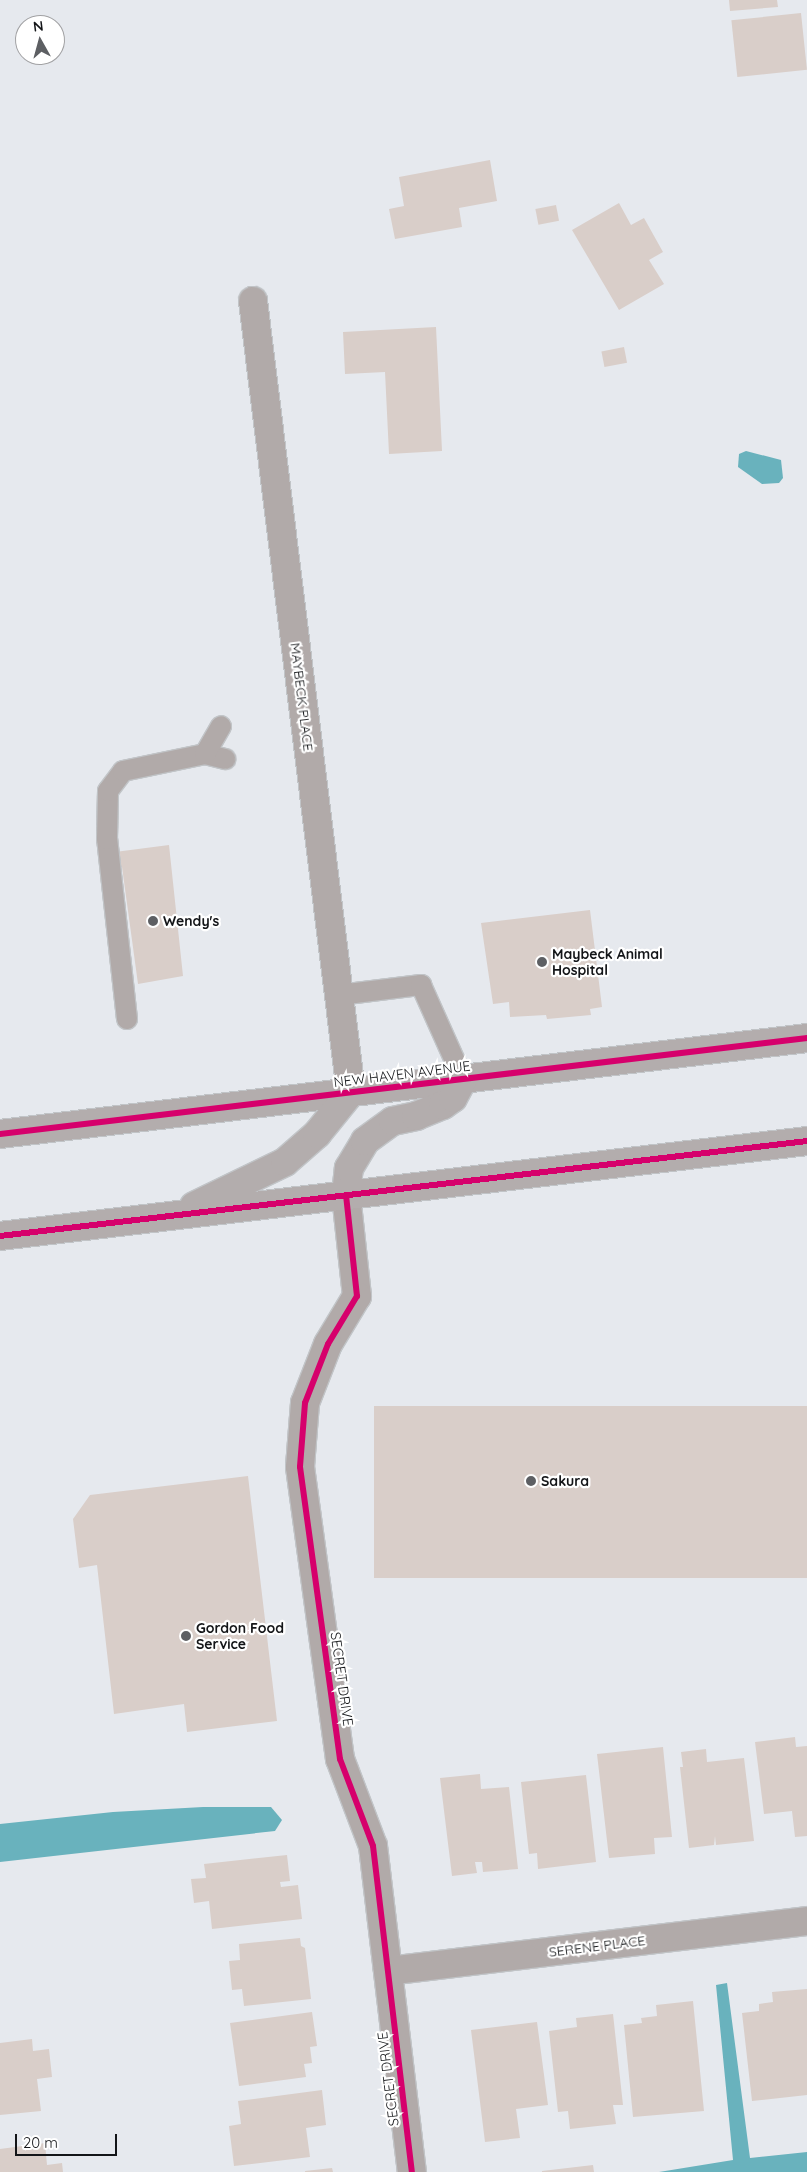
<!DOCTYPE html>
<html>
<head>
<meta charset="utf-8">
<style>
	body { margin:0 }
	#map { position:relative; width:807px; height:2172px; overflow:hidden; background:#e6e9ee; font-family:Quicksand,sans-serif }
	div>[style] { position:absolute }
	.water>* { inset:0; background:#69b2bd }
	.building>* { inset:0; background:#d9cec9; transform-origin:0 0 }
	.roads { filter:drop-shadow(1px 0 #c1c4c7) drop-shadow(-1px 0 #c1c4c7) drop-shadow(0 1px #c1c4c7) drop-shadow(0 -1px #c1c4c7) }
	.lane>* { height:20px; margin:-10px; padding:0 10px; transform-origin:10px; border-radius:10px; background:#b1aaa9 }
	.street>* { height:28px; margin:-14px; padding:0 14px; transform-origin:14px; border-radius:14px; background:#b1aaa9 }
	.primary>* { height:28px; margin:-14px; padding:0 14px; transform-origin:14px; border-radius:14px; background:#b3adad }
	.cycleway>* { height:6px; margin:-3px; padding:0 3px; transform-origin:3px; border-radius:3px; background:#d6006c }
	.dots>* { width:14px; height:14px; translate:-50% -50%; box-sizing:border-box; border:2px solid #fff; border-radius:50% }
	span { translate:-50% -50%; white-space:nowrap; text-align:center; line-height:1.15; -webkit-text-stroke:4.5px #fff; paint-order:stroke }
	.street-label { font-size:14px; color:#131518 }
	.poi-label { font-size:14px; color:#131518; font-weight:700 }
	.left { translate:0 -50%; text-align:left }
	.north { position:absolute; left:15px; top:15px; width:50px; height:50px; box-sizing:border-box; background:#fff; border:1px solid #a1a1a3; border-radius:50%; rotate:353deg; font-size:14px; font-weight:700; line-height:20px; text-align:center; color:#131518 }
	.north::after { content:''; display:block; margin:auto; width:18px; height:22px; background:#5d5f63; clip-path:polygon(50% 0,100% 100%,50% 72%,0 100%) }
	.scale { position:absolute; left:15px; top:2134px; width:102px; height:22px; box-sizing:border-box; border:2px solid #131518; border-top:0; padding-left:6px; font-size:15px; line-height:18px; white-space:nowrap; color:#131518; -webkit-text-stroke:4px #fff; paint-order:stroke }
</style>
</head>
<body>
<div id="map">
	<div class="water">
		<div style="clip-path:polygon(746px 451px,781px 460px,783px 478px,779px 483px,762px 484px,738px 467px,739px 454px)"></div>
		<div style="clip-path:polygon(203px 1807px,271px 1807px,282px 1820px,275px 1831px,0 1862px,0 1824px,113px 1812px)"></div>
		<div style="clip-path:polygon(727px 1983px,750px 2158px,807px 2152px,807px 2172px,659px 2172px,733px 2160px,716px 1985px)"></div>
	</div>
	<div class="building">
		<div style="clip-path:polygon(729px 0,777px 0,778px 7px,730px 11px)"></div>
		<div style="left:801px;top:13px;width:57px;height:70px;rotate:84deg"></div>
		<div style="clip-path:polygon(490px 160px,497px 201px,459px 208px,462px 227px,395px 239px,389px 209px,404px 206px,399px 177px)"></div>
		<div style="clip-path:polygon(619px 203px,631px 225px,644px 218px,663px 252px,649px 260px,664px 284px,619px 310px,572px 230px)"></div>
		<div style="left:556px;top:205px;width:16px;height:21px;rotate:79deg"></div>
		<div style="clip-path:polygon(436px 327px,442px 451px,389px 454px,385px 372px,345px 374px,343px 332px)"></div>
		<div style="left:624px;top:347px;width:16px;height:23px;rotate:79deg"></div>
		<div style="clip-path:polygon(169px 845px,183px 976px,138px 984px,122px 867px,115px 865px,115px 852px)"></div>
		<div style="clip-path:polygon(590px 910px,602px 1007px,590px 1009px,591px 1015px,547px 1019px,546px 1015px,510px 1017px,509px 1002px,493px 1004px,481px 923px)"></div>
		<div style="left:807px;top:1406px;width:172px;height:433px;rotate:90deg"></div>
		<div style="clip-path:polygon(248px 1476px,277px 1721px,187px 1732px,184px 1704px,114px 1714px,97px 1565px,79px 1568px,73px 1519px,90px 1495px)"></div>
		<div style="clip-path:polygon(795px 1737px,796px 1747px,807px 1746px,807px 1836px,795px 1837px,792px 1811px,764px 1814px,755px 1742px)"></div>
		<div style="clip-path:polygon(663px 1747px,672px 1837px,654px 1838px,655px 1854px,609px 1858px,597px 1754px)"></div>
		<div style="clip-path:polygon(706px 1749px,707px 1762px,744px 1758px,754px 1841px,716px 1845px,715px 1836px,714px 1845px,689px 1848px,680px 1767px,683px 1767px,681px 1752px)"></div>
		<div style="clip-path:polygon(480px 1774px,481px 1789px,509px 1787px,518px 1869px,483px 1872px,482px 1862px,475px 1862px,477px 1873px,452px 1876px,440px 1778px)"></div>
		<div style="clip-path:polygon(586px 1775px,596px 1862px,538px 1869px,537px 1853px,529px 1854px,521px 1782px)"></div>
		<div style="clip-path:polygon(287px 1855px,290px 1881px,280px 1882px,281px 1887px,298px 1885px,302px 1919px,212px 1929px,209px 1901px,194px 1903px,191px 1879px,206px 1878px,204px 1864px)"></div>
		<div style="clip-path:polygon(300px 1938px,301px 1946px,305px 1948px,311px 1999px,244px 2006px,242px 1989px,232px 1990px,229px 1961px,240px 1960px,239px 1944px)"></div>
		<div style="clip-path:polygon(807px 1989px,807px 2095px,752px 2101px,742px 2013px,759px 2011px,759px 2004px,773px 2002px,772px 1992px)"></div>
		<div style="clip-path:polygon(693px 2001px,704px 2111px,633px 2117px,624px 2025px,642px 2023px,641px 2018px,657px 2016px,656px 2005px)"></div>
		<div style="clip-path:polygon(312px 2012px,317px 2046px,310px 2047px,312px 2063px,304px 2064px,306px 2077px,239px 2086px,230px 2023px)"></div>
		<div style="clip-path:polygon(613px 2014px,623px 2105px,613px 2105px,616px 2124px,570px 2129px,568px 2111px,558px 2112px,549px 2031px,577px 2027px,576px 2018px)"></div>
		<div style="clip-path:polygon(537px 2022px,548px 2105px,516px 2109px,520px 2138px,485px 2142px,471px 2030px)"></div>
		<div style="clip-path:polygon(32px 2039px,33px 2051px,49px 2049px,52px 2077px,37px 2079px,41px 2111px,0 2115px,0 2043px)"></div>
		<div style="clip-path:polygon(322px 2090px,326px 2125px,306px 2128px,310px 2157px,234px 2166px,229px 2126px,241px 2124px,238px 2101px)"></div>
		<div style="clip-path:polygon(45px 2143px,47px 2165px,62px 2163px,63px 2172px,0 2172px,0 2149px)"></div>
		<div style="clip-path:polygon(593px 2165px,594px 2172px,542px 2172px,542px 2171px)"></div>
		<div style="clip-path:polygon(332px 2168px,333px 2172px,305px 2172px,305px 2171px)"></div>
	</div>
	<div class="roads">
		<div class="lane">
			<div style="left:205px;top:754px;width:21px;rotate:14deg"></div>
			<div style="left:339px;top:995px;width:83px;rotate:-7deg"></div>
			<div style="left:421px;top:985px;width:103px;rotate:65.9deg"></div>
			<div style="left:127px;top:1019px;width:181px;rotate:-96.3deg"></div>
			<div style="left:107px;top:839px;width:48px;rotate:-88.8deg"></div>
			<div style="left:108px;top:791px;width:25px;rotate:-53deg"></div>
			<div style="left:123px;top:771px;width:84px;rotate:-11.7deg"></div>
			<div style="left:205px;top:754px;width:32px;rotate:-60deg"></div>
		</div>
		<div class="street">
			<div style="left:253px;top:301px;width:797px;rotate:82.94deg"></div>
			<div style="left:346px;top:1195px;width:102px;rotate:83.8deg"></div>
			<div style="left:357px;top:1296px;width:56px;rotate:121.1deg"></div>
			<div style="left:328px;top:1344px;width:63px;rotate:111.3deg"></div>
			<div style="left:305px;top:1403px;width:64px;rotate:94.5deg"></div>
			<div style="left:300px;top:1467px;width:295px;rotate:82.2deg"></div>
			<div style="left:340px;top:1759px;width:93px;rotate:69.2deg"></div>
			<div style="left:373px;top:1846px;width:328px;rotate:83.2deg"></div>
			<div style="left:388px;top:1971px;width:422px;rotate:-6.8deg"></div>
		</div>
		<div class="primary">
			<div style="left:0;top:1134px;width:813px;rotate:-6.78deg"></div>
			<div style="left:346px;top:1195px;width:27px;rotate:-84deg"></div>
			<div style="left:349px;top:1168px;width:31px;rotate:-59deg"></div>
			<div style="left:365px;top:1141px;width:34px;rotate:-36deg"></div>
			<div style="left:393px;top:1121px;width:24px;rotate:-12deg"></div>
			<div style="left:416px;top:1116px;width:29px;rotate:-22deg"></div>
			<div style="left:443px;top:1105px;width:12px;rotate:-35deg"></div>
			<div style="left:453px;top:1098px;width:21px;rotate:-62deg"></div>
			<div style="left:194px;top:1206px;width:101px;rotate:-25.8deg"></div>
			<div style="left:285px;top:1162px;width:43px;rotate:-41.2deg"></div>
			<div style="left:317px;top:1134px;width:54px;rotate:-51deg"></div>
			<div style="left:0;top:1236px;width:813px;rotate:-6.71deg"></div>
		</div>
	</div>
	<div class="cycleway">
		<div style="left:0;top:1134px;width:813px;rotate:-6.78deg"></div>
		<div style="left:346px;top:1195px;width:102px;rotate:83.8deg"></div>
		<div style="left:357px;top:1296px;width:56px;rotate:121.1deg"></div>
		<div style="left:328px;top:1344px;width:63px;rotate:111.3deg"></div>
		<div style="left:305px;top:1403px;width:64px;rotate:94.5deg"></div>
		<div style="left:300px;top:1467px;width:295px;rotate:82.2deg"></div>
		<div style="left:340px;top:1759px;width:93px;rotate:69.2deg"></div>
		<div style="left:373px;top:1846px;width:328px;rotate:83.2deg"></div>
		<div style="left:0;top:1236px;width:813px;rotate:-6.71deg"></div>
	</div>
	<div class="dots">
		<div style="left:153px;top:921px;background:#5d5f63"></div>
		<div style="left:542px;top:962px;background:#5d5f63"></div>
		<div style="left:531px;top:1481px;background:#5d5f63"></div>
		<div style="left:186px;top:1636px;background:#5d5f63"></div>
	</div>
	<div class="street-label">
		<span style="left:302px;top:697px;rotate:83deg">MAYBECK PLACE</span>
		<span style="left:402px;top:1074px;rotate:-7deg">NEW HAVEN AVENUE</span>
		<span style="left:342px;top:1679px;rotate:82deg">SECRET DRIVE</span>
		<span style="left:597px;top:1946px;rotate:-7deg">SERENE PLACE</span>
		<span style="left:388px;top:2079px;rotate:-97deg">SECRET DRIVE</span>
	</div>
	<div class="poi-label">
		<span class="left" style="left:163px;top:921px">Wendy's</span>
		<span class="left" style="left:552px;top:962px">Maybeck Animal<br>Hospital</span>
		<span class="left" style="left:541px;top:1481px">Sakura</span>
		<span class="left" style="left:196px;top:1636px">Gordon Food<br>Service</span>
	</div>
	<div class="north">N</div>
	<div class="scale">20 m</div>
</div>
</body>
</html>
